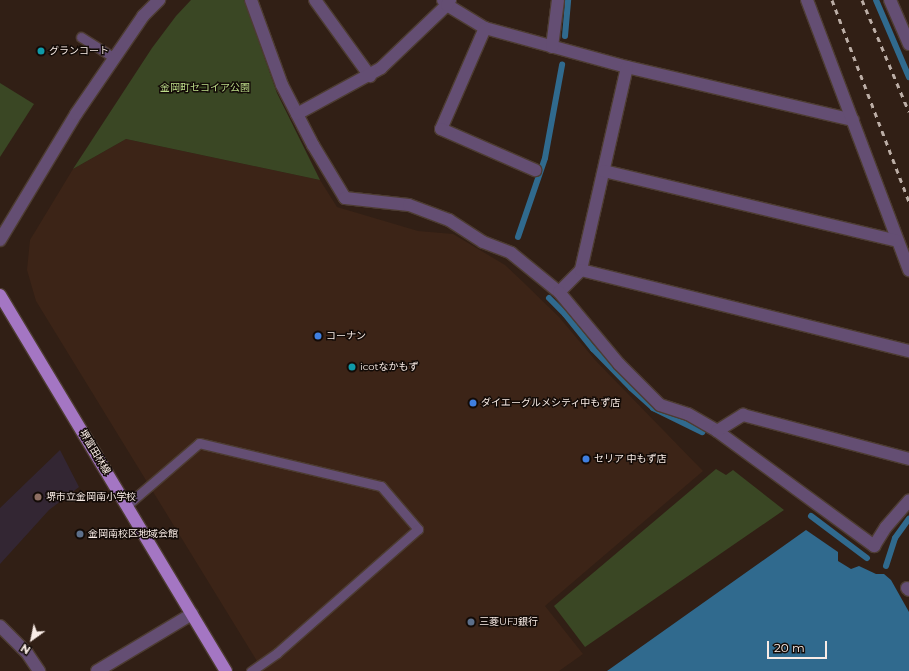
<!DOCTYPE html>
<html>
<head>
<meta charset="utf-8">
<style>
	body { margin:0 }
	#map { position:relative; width:909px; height:671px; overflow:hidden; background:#311f15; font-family:Montserrat,"Noto Sans JP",sans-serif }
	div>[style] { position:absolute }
	.built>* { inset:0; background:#3c2417 }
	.education>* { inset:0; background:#332633 }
	.green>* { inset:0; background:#3a4724 }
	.water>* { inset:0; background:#306a8e }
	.stream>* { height:6px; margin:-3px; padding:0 3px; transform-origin:3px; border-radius:3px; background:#306a8e }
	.roads { filter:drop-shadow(1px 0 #4d3c32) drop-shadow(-1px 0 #4d3c32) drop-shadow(0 1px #4d3c32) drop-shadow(0 -1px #4d3c32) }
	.service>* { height:9px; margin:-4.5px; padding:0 4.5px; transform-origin:4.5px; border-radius:4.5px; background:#644e73 }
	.minor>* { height:12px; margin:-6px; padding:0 6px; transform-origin:6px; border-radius:6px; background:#644e73 }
	.tertiary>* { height:12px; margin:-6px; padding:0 6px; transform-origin:6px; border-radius:6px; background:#644e73 }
	.primary>* { height:12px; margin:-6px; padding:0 6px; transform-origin:6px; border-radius:6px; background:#a476c3 }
	.rail>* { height:3px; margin-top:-1.5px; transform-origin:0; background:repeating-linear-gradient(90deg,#bcaea6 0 5px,transparent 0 10px) }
	.dots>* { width:11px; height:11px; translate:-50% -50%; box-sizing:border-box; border:2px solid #130b07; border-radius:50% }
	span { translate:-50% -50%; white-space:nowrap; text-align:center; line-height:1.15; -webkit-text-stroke:3px #130b07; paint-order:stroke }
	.poi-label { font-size:10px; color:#f9ece6 }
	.left { translate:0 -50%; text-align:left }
	.park-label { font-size:10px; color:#bddd8a }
	.street-label { font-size:10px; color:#f9ece6 }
	.north { position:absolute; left:12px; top:619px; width:40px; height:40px; -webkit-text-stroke:3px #130b07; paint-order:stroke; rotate:213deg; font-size:11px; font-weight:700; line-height:16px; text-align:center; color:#f9ece6 }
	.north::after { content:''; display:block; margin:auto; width:14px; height:18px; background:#f9ece6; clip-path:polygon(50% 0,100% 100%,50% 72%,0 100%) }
	.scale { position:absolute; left:767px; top:641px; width:60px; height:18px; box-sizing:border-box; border:2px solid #f9ece6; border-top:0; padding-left:5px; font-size:12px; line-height:14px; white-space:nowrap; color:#f9ece6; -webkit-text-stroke:3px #130b07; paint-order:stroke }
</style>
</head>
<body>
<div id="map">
	<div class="built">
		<div style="clip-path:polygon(126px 139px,320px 180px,337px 207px,418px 231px,453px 234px,505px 265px,522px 281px,559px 317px,596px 361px,703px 471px,545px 606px,583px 654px,559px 671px,263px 671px,36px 301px,27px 270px,30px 240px,73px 169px)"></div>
	</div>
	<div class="education">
		<div style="clip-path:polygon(60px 450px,79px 487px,49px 510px,0 564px,0 508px)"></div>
	</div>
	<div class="green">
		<div style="clip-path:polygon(191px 0,244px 0,277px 93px,320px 180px,126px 139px,73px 169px,152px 48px,176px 16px)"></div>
		<div style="clip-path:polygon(0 83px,34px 104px,0 157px)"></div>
		<div style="clip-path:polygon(716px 469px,726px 475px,733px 470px,784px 510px,585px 647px,554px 606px)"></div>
	</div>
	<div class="water">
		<div style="clip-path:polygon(806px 530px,838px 552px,838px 561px,851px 569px,859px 566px,876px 574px,884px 574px,891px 580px,909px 612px,909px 671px,607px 671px)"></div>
	</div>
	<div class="stream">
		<div style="left:876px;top:0;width:84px;rotate:66.8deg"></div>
		<div style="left:565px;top:36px;width:36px;rotate:-85deg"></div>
		<div style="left:518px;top:237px;width:83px;rotate:-71.1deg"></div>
		<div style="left:545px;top:158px;width:95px;rotate:-79.6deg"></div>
		<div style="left:549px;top:298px;width:23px;rotate:45deg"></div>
		<div style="left:565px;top:314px;width:45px;rotate:51.3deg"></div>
		<div style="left:593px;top:349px;width:54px;rotate:45.7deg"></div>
		<div style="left:631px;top:388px;width:30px;rotate:42deg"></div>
		<div style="left:653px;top:408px;width:55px;rotate:26.1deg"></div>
		<div style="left:811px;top:516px;width:70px;rotate:36.9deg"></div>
		<div style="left:886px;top:566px;width:29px;rotate:-72deg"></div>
		<div style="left:895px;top:538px;width:24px;rotate:-54deg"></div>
	</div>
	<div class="roads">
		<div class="service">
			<div style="left:81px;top:37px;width:39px;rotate:32deg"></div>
			<div style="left:127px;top:505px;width:95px;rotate:-40.7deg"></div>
			<div style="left:199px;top:443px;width:187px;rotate:13.3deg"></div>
			<div style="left:381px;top:486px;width:57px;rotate:49.3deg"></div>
			<div style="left:418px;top:529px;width:188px;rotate:138.7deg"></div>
			<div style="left:277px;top:653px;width:32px;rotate:145deg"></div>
		</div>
		<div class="minor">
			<div style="left:251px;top:0;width:90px;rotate:70deg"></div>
			<div style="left:282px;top:85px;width:68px;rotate:62.7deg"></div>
			<div style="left:313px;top:145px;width:62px;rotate:58.9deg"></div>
			<div style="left:345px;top:198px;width:64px;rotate:6.2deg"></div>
			<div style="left:409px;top:205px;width:43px;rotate:20.6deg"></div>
			<div style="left:449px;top:220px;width:40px;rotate:32.9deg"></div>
			<div style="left:483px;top:242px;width:30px;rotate:21deg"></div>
			<div style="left:511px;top:253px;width:62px;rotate:39.1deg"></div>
			<div style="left:315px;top:0;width:94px;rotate:54.1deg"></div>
			<div style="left:443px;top:0;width:6px;rotate:51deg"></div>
			<div style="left:447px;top:5px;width:44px;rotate:31.2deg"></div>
			<div style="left:485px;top:28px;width:147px;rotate:15.4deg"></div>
			<div style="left:627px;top:67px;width:232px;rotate:13.2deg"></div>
			<div style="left:807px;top:0;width:289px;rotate:69.3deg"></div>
			<div style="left:485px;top:28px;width:110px;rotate:113.5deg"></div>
			<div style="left:441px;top:129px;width:103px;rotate:23.6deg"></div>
			<div style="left:552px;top:47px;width:47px;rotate:-82.7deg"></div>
			<div style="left:627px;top:67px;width:208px;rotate:102.8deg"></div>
			<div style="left:581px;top:270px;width:31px;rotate:135deg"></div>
			<div style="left:559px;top:292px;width:94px;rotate:50.2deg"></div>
			<div style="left:619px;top:364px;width:58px;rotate:45deg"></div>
			<div style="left:660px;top:405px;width:29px;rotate:18deg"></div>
			<div style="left:688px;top:414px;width:34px;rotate:30deg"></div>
			<div style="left:717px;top:431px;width:195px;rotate:36.2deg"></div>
			<div style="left:874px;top:546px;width:22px;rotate:-58deg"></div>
			<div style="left:886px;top:527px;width:35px;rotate:-49deg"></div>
			<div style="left:297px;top:114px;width:96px;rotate:-28.7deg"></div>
			<div style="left:381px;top:68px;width:91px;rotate:-43.7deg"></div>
			<div style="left:447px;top:5px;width:6px;rotate:-59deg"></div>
			<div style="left:604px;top:171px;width:302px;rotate:13.4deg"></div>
			<div style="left:581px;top:270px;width:338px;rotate:13.9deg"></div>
			<div style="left:717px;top:431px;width:31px;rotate:-32deg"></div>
			<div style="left:743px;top:415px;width:172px;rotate:14.8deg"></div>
			<div style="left:907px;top:588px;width:3px;rotate:45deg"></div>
			<div style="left:0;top:626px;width:38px;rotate:45deg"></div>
			<div style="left:27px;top:653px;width:22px;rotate:56deg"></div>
			<div style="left:97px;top:671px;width:111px;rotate:-31deg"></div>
		</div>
		<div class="tertiary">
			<div style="left:890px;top:0;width:48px;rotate:66.6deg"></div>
			<div style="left:0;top:240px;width:147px;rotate:-58.9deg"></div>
			<div style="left:76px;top:114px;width:119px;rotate:-55.6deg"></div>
			<div style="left:143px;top:16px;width:23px;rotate:-45deg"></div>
		</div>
		<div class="primary">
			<div style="left:0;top:295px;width:439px;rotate:59deg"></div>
		</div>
	</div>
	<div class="rail">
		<div style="left:832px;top:0;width:216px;rotate:69.1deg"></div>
		<div style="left:862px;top:0;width:121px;rotate:67.2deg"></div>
	</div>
	<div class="dots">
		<div style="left:41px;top:51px;background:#0f9aa8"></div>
		<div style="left:318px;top:336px;background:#3f7fe0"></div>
		<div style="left:352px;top:367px;background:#0f9aa8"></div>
		<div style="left:473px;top:403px;background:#3f7fe0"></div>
		<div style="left:586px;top:459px;background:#3f7fe0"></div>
		<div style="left:38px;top:497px;background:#8d6e63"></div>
		<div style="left:80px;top:534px;background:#5c6f8a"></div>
		<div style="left:471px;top:622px;background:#5c6f8a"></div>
	</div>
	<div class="poi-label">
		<span class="left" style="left:49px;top:51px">グランコート</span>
		<span class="left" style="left:326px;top:336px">コーナン</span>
		<span class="left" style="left:360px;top:367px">icotなかもず</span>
		<span class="left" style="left:481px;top:403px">ダイエーグルメシティ中もず店</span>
		<span class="left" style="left:594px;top:459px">セリア 中もず店</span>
		<span class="left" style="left:46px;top:497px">堺市立金岡南小学校</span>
		<span class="left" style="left:88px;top:534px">金岡南校区地域会館</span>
		<span class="left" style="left:479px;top:622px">三菱UFJ銀行</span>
	</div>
	<div class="park-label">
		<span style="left:205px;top:88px">金岡町セコイア公園</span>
	</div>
	<div class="street-label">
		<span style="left:95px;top:452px;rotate:59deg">堺富田林線</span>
	</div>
	<div class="north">N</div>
	<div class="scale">20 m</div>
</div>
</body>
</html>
